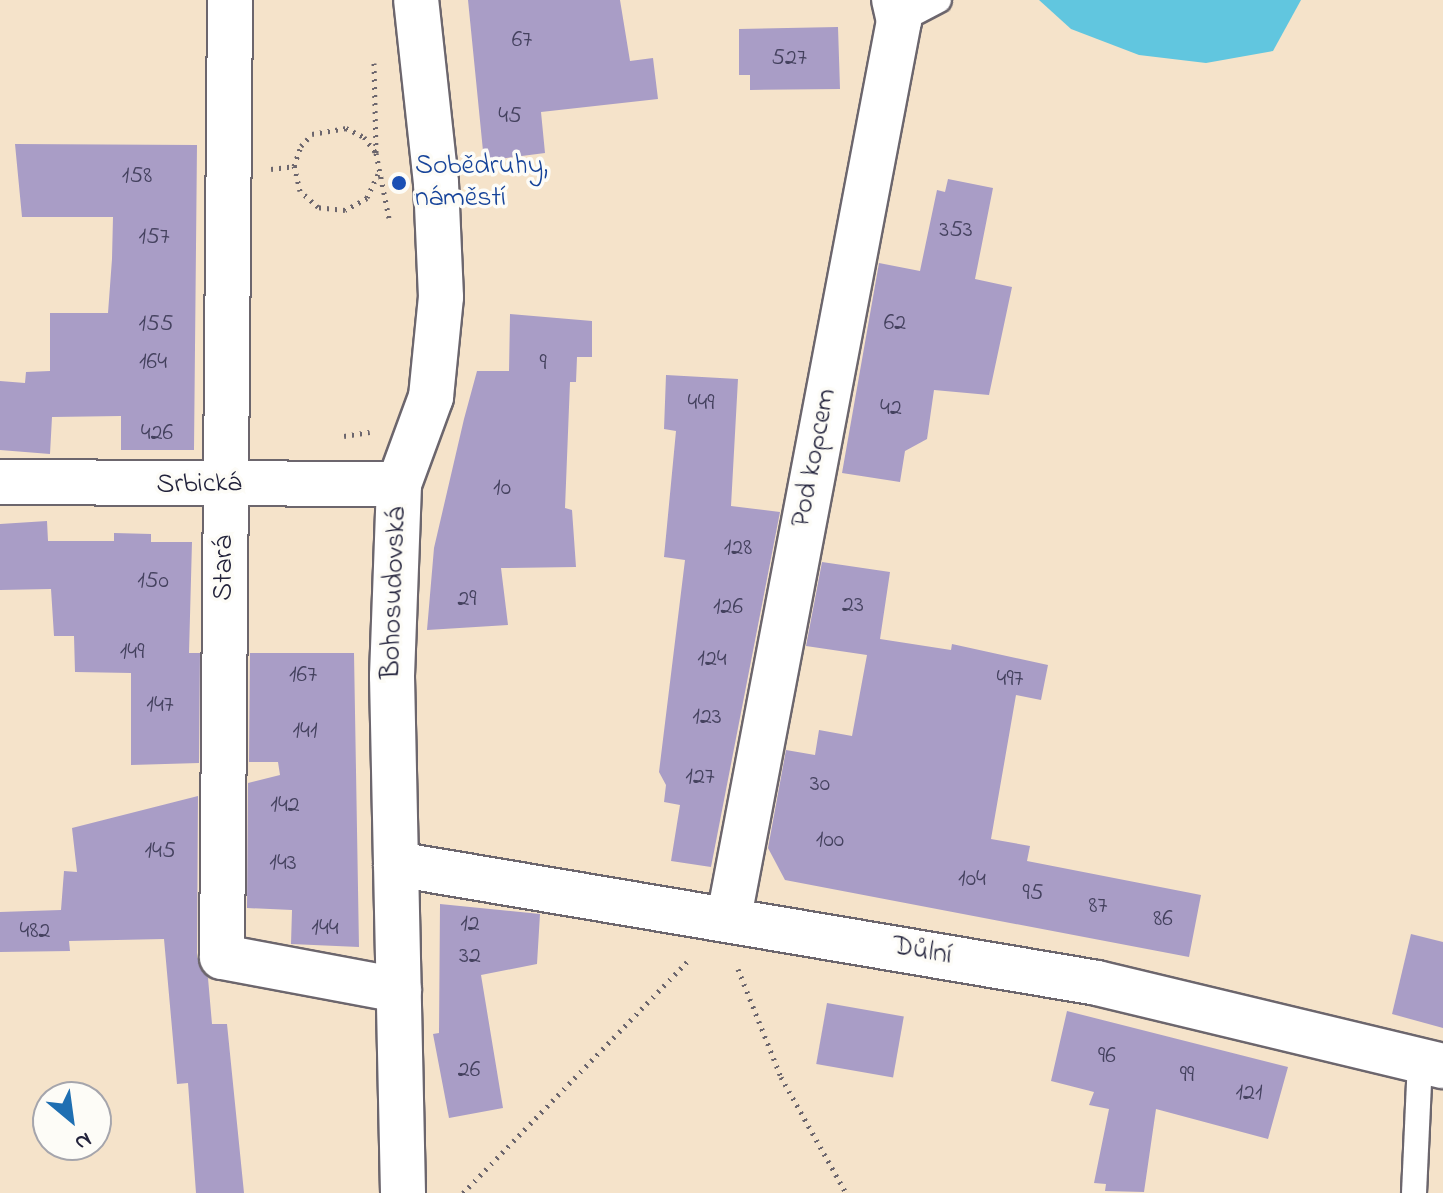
<!DOCTYPE html>
<html>
<head>
<meta charset="utf-8">
<style>
	body { margin:0 }
	#map { position:relative; width:1443px; height:1193px; overflow:hidden; background:#f5e3ca; font-family:"Indie Flower",sans-serif }
	div>[style] { position:absolute }
	.water>* { inset:0; background:#61c6df }
	.building>* { inset:0; background:#a99dc6; transform-origin:0 0 }
	.path>* { height:5px; margin-top:-2.5px; transform-origin:0; background:repeating-linear-gradient(90deg,#6c666d 0 2px,transparent 0 8px) }
	.roads { filter:drop-shadow(2px 0 #6c666d) drop-shadow(-2px 0 #6c666d) drop-shadow(0 2px #6c666d) drop-shadow(0 -2px #6c666d) }
	.lane>* { height:24px; margin:-12px; padding:0 12px; transform-origin:12px; border-radius:12px; background:#fff }
	.street>* { height:44px; margin:-22px; padding:0 22px; transform-origin:22px; border-radius:22px; background:#fff }
	.secondary>* { height:44px; margin:-22px; padding:0 22px; transform-origin:22px; border-radius:22px; background:#fff }
	.dots>* { width:22px; height:22px; translate:-50% -50%; box-sizing:border-box; border:4px solid #fdfcf7; border-radius:50% }
	span { translate:-50% -50%; white-space:nowrap; text-align:center; line-height:1.15; -webkit-text-stroke:7px #fdfcf7; paint-order:stroke }
	.number-label { font-size:24px; color:#44415e }
	.number-label span { -webkit-text-stroke-width:0 }
	.transit-label { font-size:28px; color:#164399 }
	.left { translate:0 -50%; text-align:left }
	.street-label { font-size:28px; color:#22223b }
	.north { position:absolute; left:32px; top:1081px; width:80px; height:80px; box-sizing:border-box; background:#fdfcf7; border:2px solid #a5a5ac; border-radius:50%; rotate:151deg; font-size:22px; font-weight:700; line-height:32px; text-align:center; color:#22223b }
	.north::after { content:''; display:block; margin:auto; width:28px; height:36px; background:#1f6fb2; clip-path:polygon(50% 0,100% 100%,50% 72%,0 100%) }
</style>
</head>
<body>
<div id="map">
	<div class="water">
		<div style="clip-path:polygon(1039px 0,1301px 0,1273px 51px,1206px 63px,1139px 55px,1071px 29px)"></div>
	</div>
	<div class="building">
		<div style="clip-path:polygon(468px 0,620px 0,630px 61px,653px 58px,658px 99px,541px 112px,545px 153px,484px 161px)"></div>
		<div style="clip-path:polygon(838px 27px,840px 89px,750px 90px,750px 75px,739px 75px,739px 29px)"></div>
		<div style="clip-path:polygon(15px 144px,197px 145px,194px 450px,121px 450px,121px 416px,52px 417px,50px 454px,0 450px,0 381px,25px 383px,26px 372px,50px 371px,50px 313px,108px 313px,112px 259px,113px 217px,22px 217px)"></div>
		<div style="clip-path:polygon(948px 179px,993px 188px,975px 279px,1012px 287px,989px 395px,934px 390px,927px 439px,905px 451px,900px 482px,842px 473px,879px 263px,920px 271px,937px 190px,945px 192px)"></div>
		<div style="clip-path:polygon(510px 314px,592px 321px,592px 357px,577px 357px,576px 382px,570px 382px,565px 508px,572px 510px,576px 567px,501px 568px,508px 625px,427px 630px,434px 548px,464px 419px,477px 371px,509px 371px)"></div>
		<div style="clip-path:polygon(666px 375px,738px 379px,731px 506px,780px 512px,711px 867px,671px 861px,680px 805px,664px 802px,666px 785px,659px 772px,685px 560px,664px 557px,676px 431px,664px 429px)"></div>
		<div style="clip-path:polygon(47px 521px,48px 541px,114px 541px,114px 533px,151px 534px,151px 542px,192px 542px,189px 653px,200px 653px,199px 763px,131px 765px,131px 673px,75px 672px,74px 636px,54px 636px,51px 589px,0 590px,0 524px)"></div>
		<div style="clip-path:polygon(822px 562px,890px 572px,880px 639px,951px 650px,952px 644px,1048px 665px,1041px 700px,1016px 695px,991px 839px,1030px 846px,1027px 861px,1201px 895px,1189px 957px,785px 880px,768px 848px,786px 750px,815px 755px,819px 730px,852px 736px,867px 655px,806px 646px)"></div>
		<div style="clip-path:polygon(250px 653px,354px 653px,359px 947px,291px 944px,292px 910px,247px 908px,248px 783px,280px 775px,278px 762px,249px 762px)"></div>
		<div style="clip-path:polygon(198px 796px,197px 957px,208px 978px,212px 1024px,227px 1024px,244px 1193px,196px 1193px,188px 1083px,177px 1084px,164px 939px,69px 941px,70px 951px,0 952px,0 912px,61px 910px,64px 871px,77px 872px,72px 828px)"></div>
		<div style="clip-path:polygon(440px 904px,540px 914px,537px 964px,481px 975px,503px 1108px,449px 1118px,433px 1034px,439px 1033px)"></div>
		<div style="clip-path:polygon(1411px 934px,1443px 942px,1443px 1028px,1392px 1014px)"></div>
		<div style="left:827px;top:1003px;width:78px;height:62px;rotate:10deg"></div>
		<div style="clip-path:polygon(1067px 1011px,1288px 1067px,1268px 1139px,1156px 1109px,1144px 1192px,1105px 1191px,1106px 1184px,1094px 1183px,1109px 1109px,1089px 1105px,1094px 1092px,1051px 1081px)"></div>
	</div>
	<div class="path">
		<div style="left:374px;top:63px;width:90px;rotate:88.7deg"></div>
		<div style="left:271px;top:169px;width:23px;rotate:-7deg"></div>
		<div style="left:378px;top:174px;width:26px;rotate:115deg"></div>
		<div style="left:367px;top:198px;width:25px;rotate:151deg"></div>
		<div style="left:345px;top:210px;width:27px;rotate:-174deg"></div>
		<div style="left:318px;top:207px;width:24px;rotate:-138deg"></div>
		<div style="left:300px;top:191px;width:26px;rotate:-103deg"></div>
		<div style="left:294px;top:166px;width:21px;rotate:-71deg"></div>
		<div style="left:301px;top:146px;width:16px;rotate:-47deg"></div>
		<div style="left:312px;top:134px;width:35px;rotate:-10deg"></div>
		<div style="left:346px;top:128px;width:20px;rotate:27deg"></div>
		<div style="left:364px;top:137px;width:20px;rotate:53deg"></div>
		<div style="left:376px;top:153px;width:66px;rotate:78.7deg"></div>
		<div style="left:344px;top:436px;width:26px;rotate:-9deg"></div>
		<div style="left:738px;top:969px;width:116px;rotate:68.3deg"></div>
		<div style="left:781px;top:1077px;width:133px;rotate:60.7deg"></div>
		<div style="left:463px;top:1193px;width:323px;rotate:-45.9deg"></div>
	</div>
	<div class="roads">
		<div class="lane">
			<div style="left:899px;top:21px;width:45px;rotate:-27.7deg"></div>
			<div style="left:1414px;top:1193px;width:133px;rotate:-87.4deg"></div>
		</div>
		<div class="street">
			<div style="left:230px;top:0;width:957px;rotate:90.48deg"></div>
			<div style="left:222px;top:957px;width:180px;rotate:10.6deg"></div>
			<div style="left:396px;top:864px;width:711px;rotate:9.63deg"></div>
			<div style="left:1097px;top:983px;width:356px;rotate:13.5deg"></div>
			<div style="left:729px;top:917px;width:912px;rotate:-79.26deg"></div>
			<div style="left:899px;top:21px;width:22px;rotate:-103deg"></div>
		</div>
		<div class="secondary">
			<div style="left:0;top:482px;width:399px;rotate:0.3deg"></div>
			<div style="left:403px;top:1193px;width:517px;rotate:-91.22deg"></div>
			<div style="left:392px;top:676px;width:192px;rotate:-87.9deg"></div>
			<div style="left:399px;top:484px;width:93px;rotate:-69.8deg"></div>
			<div style="left:431px;top:397px;width:100px;rotate:-84.3deg"></div>
			<div style="left:441px;top:297px;width:114px;rotate:-92.5deg"></div>
			<div style="left:436px;top:183px;width:184px;rotate:-96.2deg"></div>
		</div>
	</div>
	<div class="dots">
		<div style="left:399px;top:183px;background:#1a4fb4"></div>
	</div>
	<div class="number-label">
		<span style="left:522px;top:41px">67</span>
		<span style="left:789px;top:59px">527</span>
		<span style="left:510px;top:117px">45</span>
		<span style="left:137px;top:177px">158</span>
		<span style="left:956px;top:231px">353</span>
		<span style="left:154px;top:238px">157</span>
		<span style="left:895px;top:324px">62</span>
		<span style="left:156px;top:325px">155</span>
		<span style="left:153px;top:363px">164</span>
		<span style="left:543px;top:364px">9</span>
		<span style="left:701px;top:404px">449</span>
		<span style="left:891px;top:409px">42</span>
		<span style="left:157px;top:434px">426</span>
		<span style="left:502px;top:489px">10</span>
		<span style="left:738px;top:549px">128</span>
		<span style="left:153px;top:582px">150</span>
		<span style="left:467px;top:600px">29</span>
		<span style="left:853px;top:606px">23</span>
		<span style="left:728px;top:608px">126</span>
		<span style="left:132px;top:653px">149</span>
		<span style="left:712px;top:660px">124</span>
		<span style="left:303px;top:676px">167</span>
		<span style="left:1010px;top:680px">497</span>
		<span style="left:160px;top:706px">147</span>
		<span style="left:707px;top:718px">123</span>
		<span style="left:305px;top:732px">141</span>
		<span style="left:700px;top:778px">127</span>
		<span style="left:820px;top:785px">30</span>
		<span style="left:285px;top:806px">142</span>
		<span style="left:830px;top:841px">100</span>
		<span style="left:160px;top:852px">145</span>
		<span style="left:283px;top:864px">143</span>
		<span style="left:972px;top:880px">104</span>
		<span style="left:1033px;top:894px">95</span>
		<span style="left:1098px;top:907px">87</span>
		<span style="left:1163px;top:920px">86</span>
		<span style="left:470px;top:925px">12</span>
		<span style="left:325px;top:929px">144</span>
		<span style="left:35px;top:932px">482</span>
		<span style="left:470px;top:957px">32</span>
		<span style="left:1107px;top:1057px">96</span>
		<span style="left:469px;top:1071px">26</span>
		<span style="left:1187px;top:1076px">99</span>
		<span style="left:1249px;top:1094px">121</span>
	</div>
	<div class="transit-label">
		<span class="left" style="left:415px;top:183px">Sobědruhy,<br>náměstí</span>
	</div>
	<div class="street-label">
		<span style="left:815px;top:458px;rotate:-79deg">Pod kopcem</span>
		<span style="left:199px;top:485px;rotate:-1deg">Srbická</span>
		<span style="left:225px;top:568px;rotate:-90deg">Stará</span>
		<span style="left:395px;top:593px;rotate:-88deg">Bohosudovská</span>
		<span style="left:922px;top:952px;rotate:10deg">Důlní</span>
	</div>
	<div class="north">N</div>
</div>
</body>
</html>
